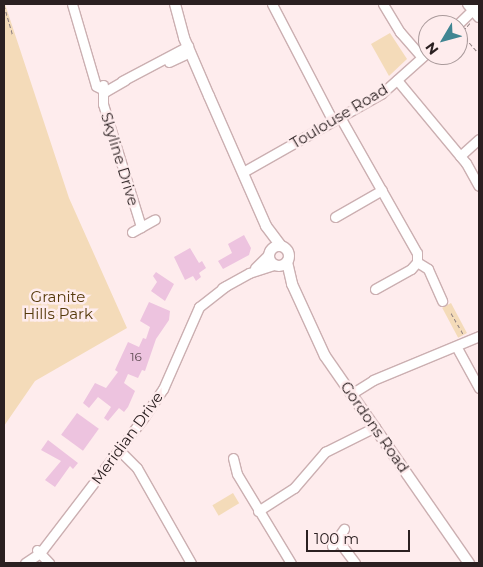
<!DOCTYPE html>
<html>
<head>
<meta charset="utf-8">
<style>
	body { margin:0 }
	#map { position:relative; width:483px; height:567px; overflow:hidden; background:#feeced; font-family:Montserrat,sans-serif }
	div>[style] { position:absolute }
	.green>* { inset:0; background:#f4dbb9; transform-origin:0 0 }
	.building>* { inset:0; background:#edc3df; transform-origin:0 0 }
	.path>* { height:1px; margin-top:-0.5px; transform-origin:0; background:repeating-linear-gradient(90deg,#8e8081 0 4px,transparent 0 6.5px) }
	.roads { filter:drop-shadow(1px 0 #cbafb1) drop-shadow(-1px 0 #cbafb1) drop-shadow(0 1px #cbafb1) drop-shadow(0 -1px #cbafb1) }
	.minor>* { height:9px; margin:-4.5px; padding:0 4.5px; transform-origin:4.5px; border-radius:4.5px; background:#fff }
	.tertiary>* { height:10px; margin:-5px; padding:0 5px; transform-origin:5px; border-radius:5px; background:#fff }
	.tertiary>.ring { margin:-5px; padding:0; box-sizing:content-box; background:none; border:10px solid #fff; border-radius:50% }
	span { translate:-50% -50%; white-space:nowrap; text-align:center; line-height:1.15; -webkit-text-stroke:5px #feeced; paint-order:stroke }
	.number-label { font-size:12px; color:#5c4950 }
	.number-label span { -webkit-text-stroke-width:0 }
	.street-label { font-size:15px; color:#2b2021 }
	.park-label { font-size:15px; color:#55390a }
	.frame { position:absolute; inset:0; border:5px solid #2b2021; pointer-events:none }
	.north { position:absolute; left:418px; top:15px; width:50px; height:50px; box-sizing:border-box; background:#feeced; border:1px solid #aa9a9b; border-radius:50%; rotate:233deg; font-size:14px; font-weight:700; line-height:20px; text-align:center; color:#2b2021 }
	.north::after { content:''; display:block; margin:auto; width:18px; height:22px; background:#408592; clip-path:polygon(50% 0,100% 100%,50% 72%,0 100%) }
	.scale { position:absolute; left:306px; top:530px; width:104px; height:22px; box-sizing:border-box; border:2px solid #2b2021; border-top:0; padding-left:6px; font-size:15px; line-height:18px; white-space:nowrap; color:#2b2021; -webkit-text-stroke:4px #feeced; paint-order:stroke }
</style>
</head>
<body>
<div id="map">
	<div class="green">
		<div style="clip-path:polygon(5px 4px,69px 198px,127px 328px,35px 381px,4px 426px)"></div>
		<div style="clip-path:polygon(390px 33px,407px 59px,389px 76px,371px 44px)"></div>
		<div style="left:451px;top:303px;width:34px;height:10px;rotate:62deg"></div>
		<div style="left:233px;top:493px;width:12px;height:24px;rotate:59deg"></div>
	</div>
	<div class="building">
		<div style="clip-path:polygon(244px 235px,251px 248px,249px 255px,223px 269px,218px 261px,232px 253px,228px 244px)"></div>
		<div style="clip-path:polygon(190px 248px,199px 263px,202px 261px,206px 268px,199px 273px,201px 277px,196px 281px,193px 276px,185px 280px,174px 257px)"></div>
		<div style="clip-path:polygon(156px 272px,174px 284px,165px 301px,151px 291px,157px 282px,153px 276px)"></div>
		<div style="clip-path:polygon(149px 302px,170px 311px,169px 320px,156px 339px,145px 371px,142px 370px,138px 378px,128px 374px,124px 383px,135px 391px,128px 407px,124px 412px,119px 408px,108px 421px,104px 418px,111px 407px,98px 397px,89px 408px,83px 403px,95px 383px,106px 388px,118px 372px,115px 370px,128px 342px,139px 347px,143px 338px,146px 339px,150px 327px,140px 321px)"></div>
		<div style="left:77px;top:413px;width:27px;height:27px;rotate:36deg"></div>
		<div style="clip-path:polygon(48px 440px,78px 463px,73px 469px,70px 466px,55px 487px,45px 480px,61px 461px,41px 450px)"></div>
	</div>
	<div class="path">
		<div style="left:4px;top:5px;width:32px;rotate:74deg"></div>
		<div style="left:470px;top:23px;width:13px;rotate:132deg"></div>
		<div style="left:461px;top:33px;width:28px;rotate:49deg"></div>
		<div style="left:451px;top:313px;width:24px;rotate:60deg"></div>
	</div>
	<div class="roads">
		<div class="minor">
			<div style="left:72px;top:4px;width:85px;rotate:73.7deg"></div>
			<div style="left:96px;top:86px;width:11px;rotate:27deg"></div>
			<div style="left:106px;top:91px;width:22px;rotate:-30deg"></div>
			<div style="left:272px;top:4px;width:132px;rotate:62.5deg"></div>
			<div style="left:383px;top:4px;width:33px;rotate:59deg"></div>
			<div style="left:400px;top:32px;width:33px;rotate:49deg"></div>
			<div style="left:457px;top:25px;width:29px;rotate:-44deg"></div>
			<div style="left:169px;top:62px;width:23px;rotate:-25deg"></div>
			<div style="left:397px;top:80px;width:108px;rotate:50.3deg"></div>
			<div style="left:466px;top:163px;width:26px;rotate:61deg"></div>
			<div style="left:122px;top:81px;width:75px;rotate:-27.9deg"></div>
			<div style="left:103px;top:85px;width:19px;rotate:90deg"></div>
			<div style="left:103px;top:104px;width:129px;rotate:72.8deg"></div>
			<div style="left:340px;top:117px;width:156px;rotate:60.5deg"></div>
			<div style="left:417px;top:253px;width:9px;rotate:90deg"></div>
			<div style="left:417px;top:262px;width:13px;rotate:32deg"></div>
			<div style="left:428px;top:269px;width:35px;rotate:66deg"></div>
			<div style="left:460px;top:156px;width:25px;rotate:-42deg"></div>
			<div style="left:243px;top:172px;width:159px;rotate:-29.5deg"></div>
			<div style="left:381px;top:94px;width:63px;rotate:-41.8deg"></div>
			<div style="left:335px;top:217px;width:54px;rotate:-29.9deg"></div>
			<div style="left:132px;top:232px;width:26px;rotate:-29deg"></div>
			<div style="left:255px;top:268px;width:20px;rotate:-45deg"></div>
			<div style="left:222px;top:288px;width:31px;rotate:-29deg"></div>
			<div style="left:249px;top:273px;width:26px;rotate:-18deg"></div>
			<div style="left:375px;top:289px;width:41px;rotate:-29.1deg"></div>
			<div style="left:411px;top:269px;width:9px;rotate:-49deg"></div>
			<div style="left:456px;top:346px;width:48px;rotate:61.3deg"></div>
			<div style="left:351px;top:394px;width:26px;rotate:-32deg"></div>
			<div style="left:373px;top:380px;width:115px;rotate:-22.5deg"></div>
			<div style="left:119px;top:450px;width:25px;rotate:45deg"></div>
			<div style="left:137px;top:468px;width:109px;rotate:60.4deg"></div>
			<div style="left:233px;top:458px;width:16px;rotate:76deg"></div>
			<div style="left:237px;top:474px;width:104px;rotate:58.8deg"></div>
			<div style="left:258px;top:511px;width:43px;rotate:-32.6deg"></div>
			<div style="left:294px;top:488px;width:48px;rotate:-49.3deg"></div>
			<div style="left:325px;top:452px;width:56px;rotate:-26.6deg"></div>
			<div style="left:337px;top:539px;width:30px;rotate:53deg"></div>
			<div style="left:332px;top:546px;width:21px;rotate:-55deg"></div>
			<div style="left:37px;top:550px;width:18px;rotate:47deg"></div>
			<div style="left:25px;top:563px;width:18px;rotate:-34deg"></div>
			<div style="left:40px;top:553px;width:171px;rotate:-52.6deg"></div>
			<div style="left:144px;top:417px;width:34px;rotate:-56deg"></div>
			<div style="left:163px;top:389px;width:90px;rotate:-66.3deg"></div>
			<div style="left:199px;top:307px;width:34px;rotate:-38deg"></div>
		</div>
		<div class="tertiary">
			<div style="left:175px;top:4px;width:35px;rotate:75deg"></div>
			<div style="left:184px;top:38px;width:63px;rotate:66.7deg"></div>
			<div style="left:209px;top:96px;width:142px;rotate:66.3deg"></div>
			<div style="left:266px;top:226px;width:25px;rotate:53deg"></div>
			<div style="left:468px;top:4px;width:17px;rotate:50deg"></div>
			<div class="ring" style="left:269px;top:246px;width:10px;height:10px"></div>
			<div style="left:287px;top:262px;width:23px;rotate:77deg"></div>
			<div style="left:292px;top:284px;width:79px;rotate:65.4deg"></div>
			<div style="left:325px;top:356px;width:252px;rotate:55.2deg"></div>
		</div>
	</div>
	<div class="number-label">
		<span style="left:136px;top:357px">16</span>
	</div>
	<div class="street-label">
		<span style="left:339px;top:116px;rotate:-31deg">Toulouse Road</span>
		<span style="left:120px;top:159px;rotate:73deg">Skyline Drive</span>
		<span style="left:375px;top:427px;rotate:55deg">Gordons Road</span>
		<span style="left:127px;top:438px;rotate:-54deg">Meridian Drive</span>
	</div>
	<div class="park-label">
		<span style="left:58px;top:305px">Granite<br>Hills Park</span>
	</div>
	<div class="frame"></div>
	<div class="north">N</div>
	<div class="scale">100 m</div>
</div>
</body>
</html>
